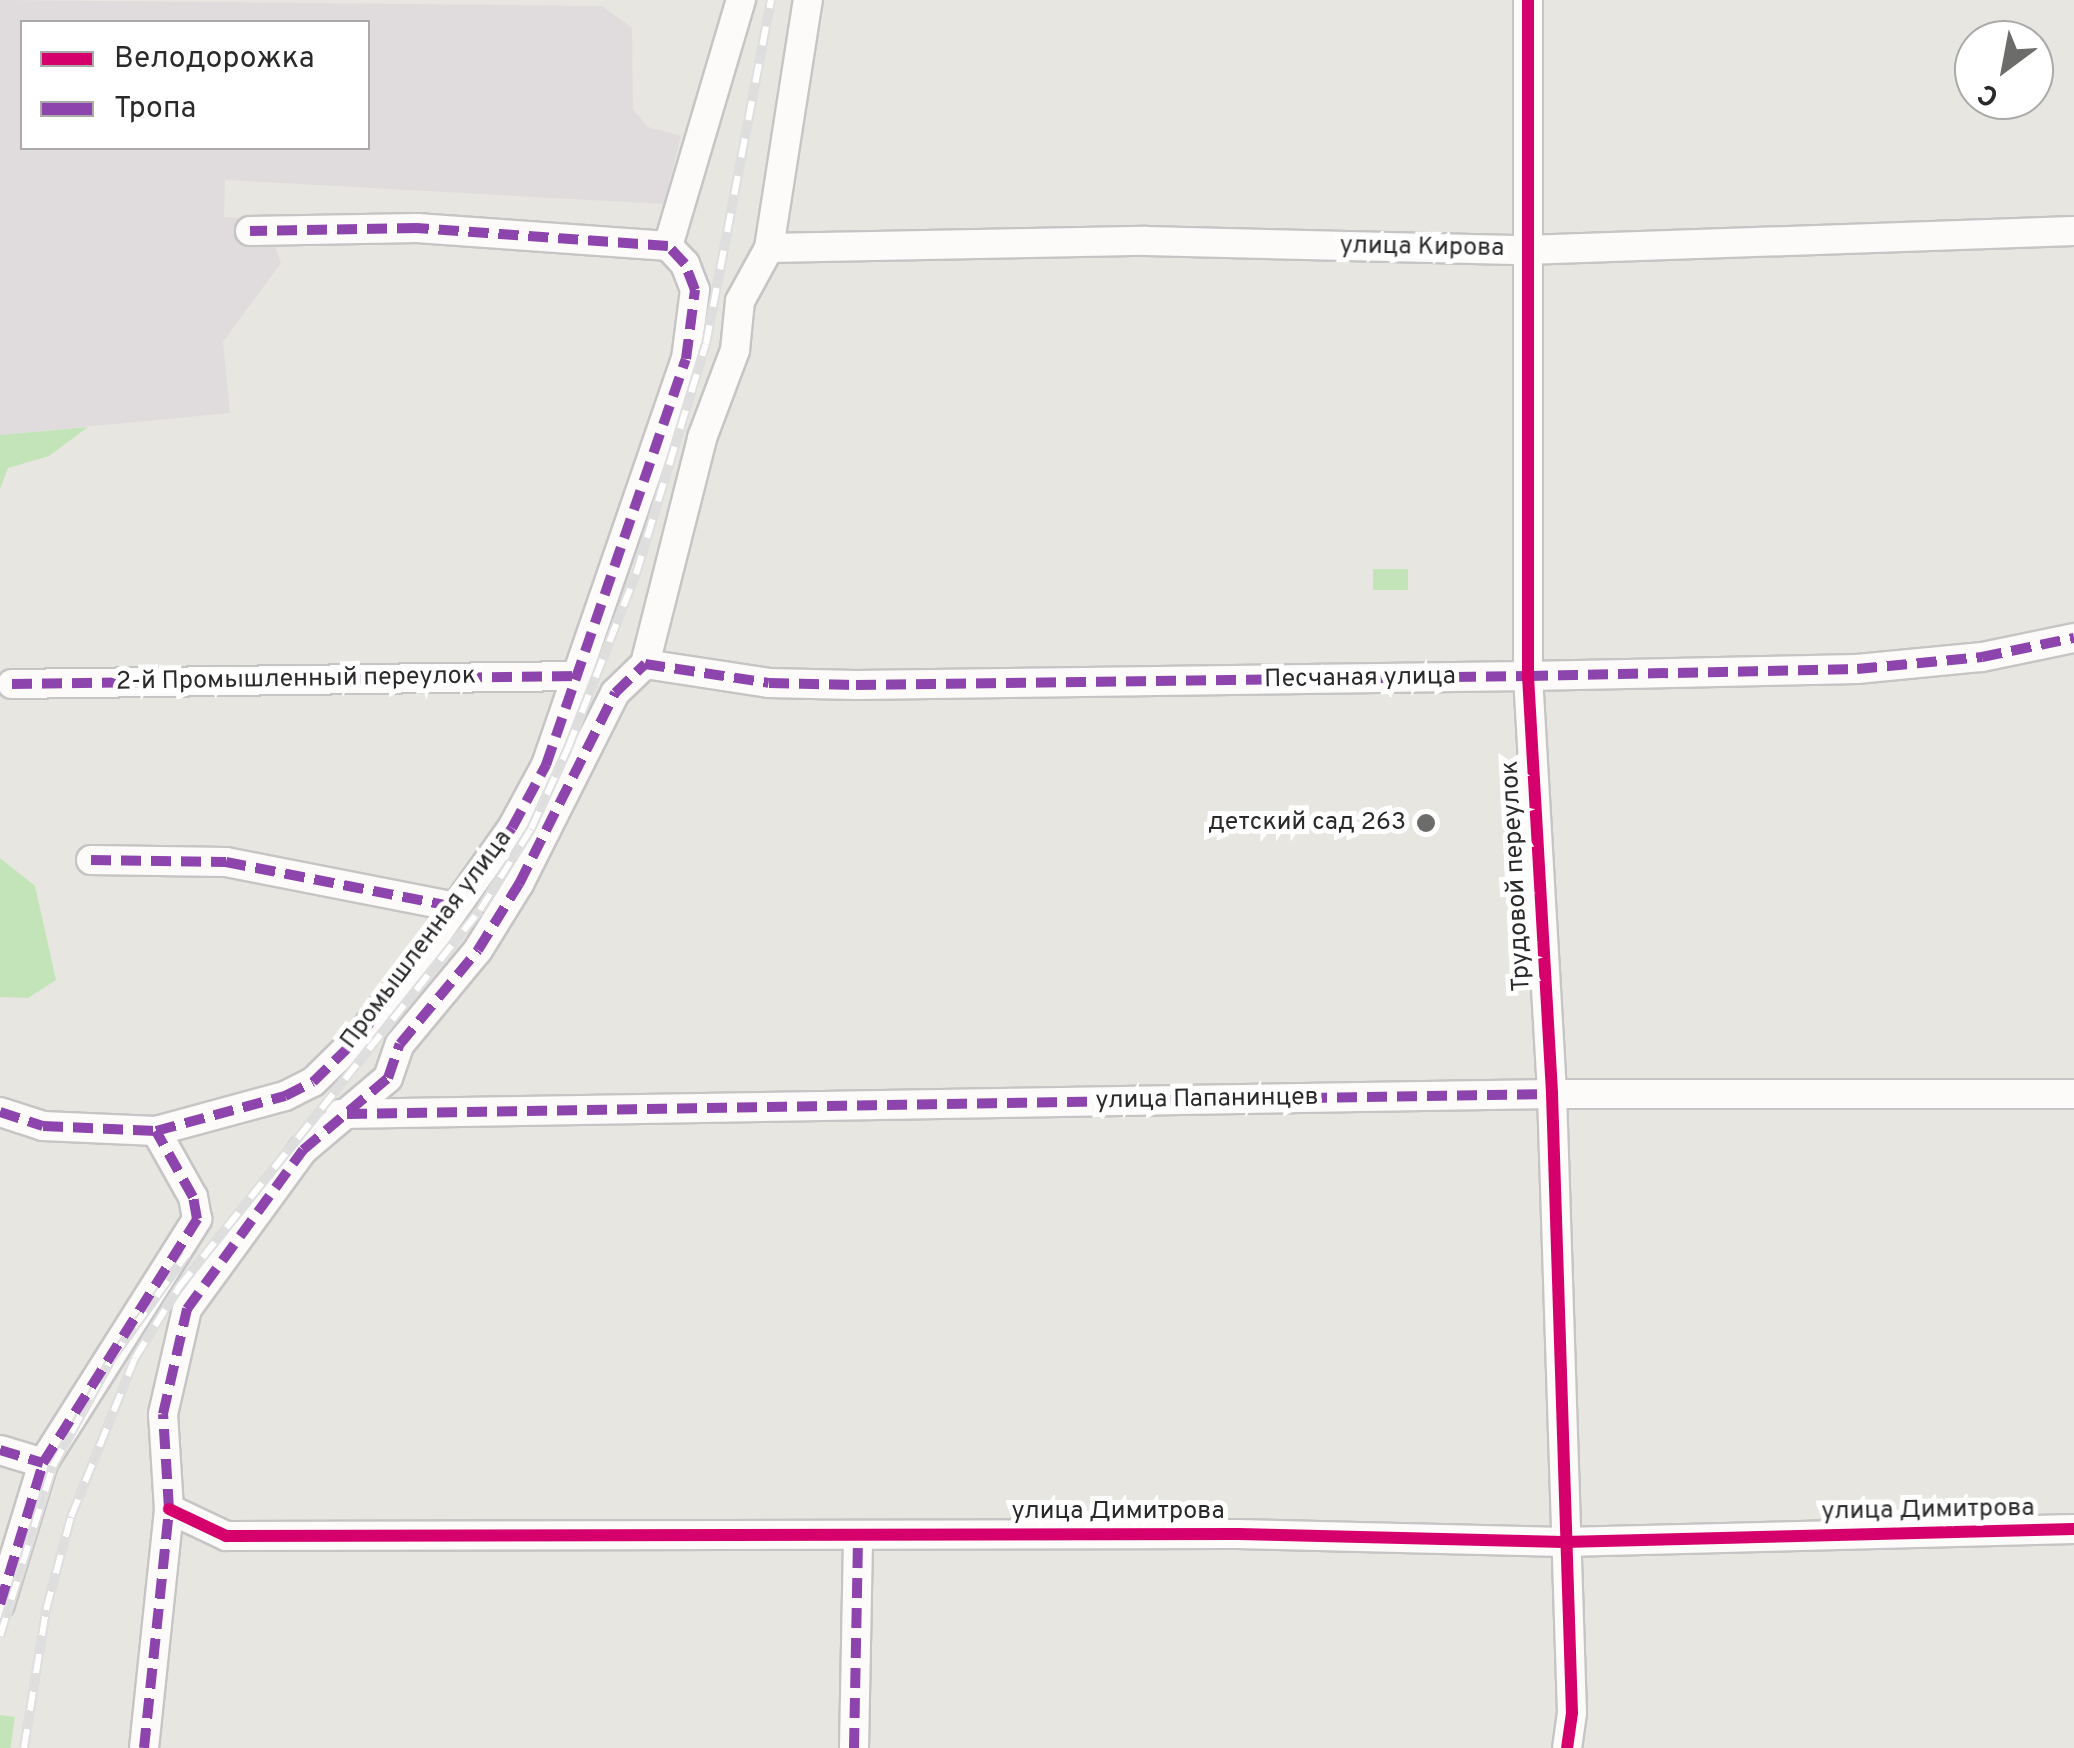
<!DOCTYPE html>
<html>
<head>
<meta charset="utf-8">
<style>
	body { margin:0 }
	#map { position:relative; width:2074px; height:1748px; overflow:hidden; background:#e8e6e0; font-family:Overpass,sans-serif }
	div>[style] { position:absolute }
	.industrial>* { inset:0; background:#e0dcde }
	.green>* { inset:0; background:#c3e4b8; transform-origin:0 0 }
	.roads { filter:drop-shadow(2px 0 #c6c5c5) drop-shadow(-2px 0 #c6c5c5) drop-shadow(0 2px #c6c5c5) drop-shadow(0 -2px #c6c5c5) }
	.minor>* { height:28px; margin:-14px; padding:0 14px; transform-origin:14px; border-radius:14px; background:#fcfbfa }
	.rail>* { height:10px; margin-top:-5px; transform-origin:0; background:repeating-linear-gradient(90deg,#fff 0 19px,#dedede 0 38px); box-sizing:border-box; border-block:2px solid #dedede }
	.quiet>* { height:10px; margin-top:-5px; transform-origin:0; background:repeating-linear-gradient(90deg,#8e44ad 0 20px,transparent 0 30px) }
	.cycleway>* { height:12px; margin:-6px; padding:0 6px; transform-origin:6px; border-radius:6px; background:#d6006c }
	.dots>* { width:28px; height:28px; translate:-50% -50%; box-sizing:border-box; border:5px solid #fff; border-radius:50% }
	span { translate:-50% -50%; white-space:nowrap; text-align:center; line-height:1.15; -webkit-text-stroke:10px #fff; paint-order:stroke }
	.street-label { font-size:25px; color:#2a2a2a }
	.poi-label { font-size:25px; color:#2a2a2a }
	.right { translate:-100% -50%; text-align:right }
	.legend { position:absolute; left:20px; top:20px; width:350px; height:130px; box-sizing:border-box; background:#fff; border:2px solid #aaa; margin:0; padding:12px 18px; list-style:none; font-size:30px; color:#2a2a2a }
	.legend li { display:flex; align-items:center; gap:20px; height:50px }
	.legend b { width:50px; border:2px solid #aaa }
	.north { position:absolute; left:1954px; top:20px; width:100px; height:100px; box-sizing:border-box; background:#fff; border:2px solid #aaa; border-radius:50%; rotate:212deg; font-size:28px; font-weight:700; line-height:40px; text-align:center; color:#2a2a2a }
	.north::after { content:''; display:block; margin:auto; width:35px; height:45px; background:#6c6c6a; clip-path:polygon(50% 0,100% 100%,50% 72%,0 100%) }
</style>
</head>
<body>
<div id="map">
	<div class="industrial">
		<div style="clip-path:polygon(evenodd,0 0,602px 6px,632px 28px,633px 109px,648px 127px,681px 136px,664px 204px,225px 180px,224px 217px,265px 220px,281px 263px,223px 342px,230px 413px,0 435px,0 0,22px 22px,368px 22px,368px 148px,22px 148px,22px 22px)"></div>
	</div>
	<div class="green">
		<div style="clip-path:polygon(88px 427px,49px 456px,8px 468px,0 489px,0 435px)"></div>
		<div style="left:1373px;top:569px;width:35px;height:21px"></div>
		<div style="clip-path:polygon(0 858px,35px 886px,56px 980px,28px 998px,0 997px)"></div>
		<div style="left:0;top:1715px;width:15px;height:33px;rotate:8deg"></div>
	</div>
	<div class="roads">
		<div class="minor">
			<div style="left:1528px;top:0;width:676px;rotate:90deg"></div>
			<div style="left:1528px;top:676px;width:419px;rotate:86.7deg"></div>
			<div style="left:1552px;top:1094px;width:619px;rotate:88.15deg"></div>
			<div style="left:1572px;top:1713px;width:35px;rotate:98deg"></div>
			<div style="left:250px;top:231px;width:167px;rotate:-1deg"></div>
			<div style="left:417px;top:228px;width:252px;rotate:4.1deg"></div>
			<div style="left:668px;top:246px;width:257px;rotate:-73.5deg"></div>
			<div style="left:769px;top:248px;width:377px;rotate:-1.1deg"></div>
			<div style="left:1146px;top:241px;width:379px;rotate:1.4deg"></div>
			<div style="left:1525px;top:250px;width:549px;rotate:-1.98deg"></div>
			<div style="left:645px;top:664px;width:125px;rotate:8.7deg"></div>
			<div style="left:769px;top:683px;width:87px;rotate:1.3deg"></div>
			<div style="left:856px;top:685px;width:672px;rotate:-0.77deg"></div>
			<div style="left:1528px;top:676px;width:329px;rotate:-1.2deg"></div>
			<div style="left:1857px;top:669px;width:126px;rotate:-5.5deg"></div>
			<div style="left:1982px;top:657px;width:94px;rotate:-11.7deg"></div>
			<div style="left:645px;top:664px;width:233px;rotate:-75.8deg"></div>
			<div style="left:702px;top:438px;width:94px;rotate:-69.4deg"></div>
			<div style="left:735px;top:350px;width:49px;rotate:-84.2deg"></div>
			<div style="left:740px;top:301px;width:60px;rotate:-61.3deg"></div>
			<div style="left:769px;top:248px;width:251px;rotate:-81.1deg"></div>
			<div style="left:12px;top:684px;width:567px;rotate:-0.81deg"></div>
			<div style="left:91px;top:860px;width:135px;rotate:0.8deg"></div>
			<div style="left:226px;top:862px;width:229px;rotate:11.1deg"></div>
			<div style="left:0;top:1112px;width:45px;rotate:18deg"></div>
			<div style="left:43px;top:1126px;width:113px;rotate:2.5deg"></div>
			<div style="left:340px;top:1114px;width:1212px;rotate:-0.95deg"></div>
			<div style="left:1552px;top:1094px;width:522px"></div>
			<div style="left:0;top:1450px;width:45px;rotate:16.8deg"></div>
			<div style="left:169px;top:1509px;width:63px;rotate:25.3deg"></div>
			<div style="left:226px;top:1536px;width:1011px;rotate:-0.11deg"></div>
			<div style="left:1237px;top:1534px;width:327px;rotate:1.4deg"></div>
			<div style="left:1564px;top:1542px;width:510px;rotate:-1.46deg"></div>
			<div style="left:0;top:1604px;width:147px;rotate:-73deg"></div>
			<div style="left:43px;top:1463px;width:289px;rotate:-57.7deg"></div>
			<div style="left:197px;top:1219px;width:22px;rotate:-100deg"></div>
			<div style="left:193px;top:1197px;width:76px;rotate:-119.3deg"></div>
			<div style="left:156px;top:1131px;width:134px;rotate:-15.2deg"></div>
			<div style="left:285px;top:1096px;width:31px;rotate:-27deg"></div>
			<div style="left:313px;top:1082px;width:67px;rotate:-44.4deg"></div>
			<div style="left:361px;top:1035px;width:83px;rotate:-52.3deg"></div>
			<div style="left:412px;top:969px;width:173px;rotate:-54.7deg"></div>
			<div style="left:512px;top:828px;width:72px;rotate:-61.6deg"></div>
			<div style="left:546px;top:765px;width:429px;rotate:-71deg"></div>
			<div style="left:686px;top:359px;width:70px;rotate:-82.6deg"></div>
			<div style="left:695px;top:290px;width:28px;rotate:-111deg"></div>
			<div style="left:685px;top:264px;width:25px;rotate:-133deg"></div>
			<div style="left:144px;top:1748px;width:240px;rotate:-84deg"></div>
			<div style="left:169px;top:1509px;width:95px;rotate:-93.6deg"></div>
			<div style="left:163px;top:1414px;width:108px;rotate:-77.1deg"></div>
			<div style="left:187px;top:1309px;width:197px;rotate:-53.9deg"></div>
			<div style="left:303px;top:1150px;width:111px;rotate:-40.3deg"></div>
			<div style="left:388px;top:1078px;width:36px;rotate:-71deg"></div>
			<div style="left:400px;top:1044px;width:122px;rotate:-50.3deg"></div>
			<div style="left:478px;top:950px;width:78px;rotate:-58.2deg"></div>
			<div style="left:519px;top:884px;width:214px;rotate:-63.3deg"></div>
			<div style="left:615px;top:693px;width:42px;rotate:-44deg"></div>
			<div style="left:854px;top:1748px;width:212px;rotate:-88.9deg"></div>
		</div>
	</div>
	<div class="rail">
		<div style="left:0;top:1636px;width:178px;rotate:-72.7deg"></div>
		<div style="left:53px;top:1466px;width:123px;rotate:-61.4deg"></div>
		<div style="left:112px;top:1358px;width:127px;rotate:-54.3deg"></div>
		<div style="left:24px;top:1748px;width:140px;rotate:-80.9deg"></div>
		<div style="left:46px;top:1610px;width:96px;rotate:-75deg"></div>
		<div style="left:71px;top:1517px;width:171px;rotate:-68.1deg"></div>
		<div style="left:135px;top:1358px;width:84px;rotate:-58.2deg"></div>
		<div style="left:179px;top:1287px;width:482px;rotate:-51.4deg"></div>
		<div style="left:480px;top:910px;width:96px;rotate:-57.8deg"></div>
		<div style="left:531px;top:829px;width:89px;rotate:-65.4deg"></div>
		<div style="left:568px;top:748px;width:187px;rotate:-68.7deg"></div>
		<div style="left:636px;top:574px;width:240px;rotate:-73.1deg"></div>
		<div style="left:706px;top:344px;width:350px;rotate:-79.3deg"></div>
	</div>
	<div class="quiet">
		<div style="left:12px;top:684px;width:567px;rotate:-0.81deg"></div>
		<div style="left:91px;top:860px;width:135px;rotate:0.8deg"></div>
		<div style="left:226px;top:862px;width:229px;rotate:11.1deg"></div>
		<div style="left:0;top:1112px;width:45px;rotate:18deg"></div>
		<div style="left:43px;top:1126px;width:113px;rotate:2.5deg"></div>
		<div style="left:347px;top:1114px;width:1205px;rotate:-0.95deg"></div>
		<div style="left:0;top:1450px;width:45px;rotate:16.8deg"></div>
		<div style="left:0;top:1604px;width:147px;rotate:-73deg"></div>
		<div style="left:43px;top:1463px;width:289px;rotate:-57.7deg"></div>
		<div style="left:197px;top:1219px;width:22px;rotate:-100deg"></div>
		<div style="left:193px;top:1197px;width:76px;rotate:-119.3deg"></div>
		<div style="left:156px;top:1131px;width:134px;rotate:-15.2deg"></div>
		<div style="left:285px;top:1096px;width:31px;rotate:-27deg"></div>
		<div style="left:313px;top:1082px;width:67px;rotate:-44.4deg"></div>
		<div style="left:361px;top:1035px;width:256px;rotate:-53.9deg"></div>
		<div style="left:512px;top:828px;width:72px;rotate:-61.6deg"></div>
		<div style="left:546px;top:765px;width:429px;rotate:-71deg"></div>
		<div style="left:686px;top:359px;width:70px;rotate:-82.6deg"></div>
		<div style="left:695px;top:290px;width:28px;rotate:-111deg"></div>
		<div style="left:685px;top:264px;width:25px;rotate:-133deg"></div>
		<div style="left:668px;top:246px;width:252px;rotate:-175.9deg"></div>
		<div style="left:417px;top:228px;width:167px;rotate:179deg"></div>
		<div style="left:144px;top:1748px;width:240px;rotate:-84deg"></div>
		<div style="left:169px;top:1509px;width:95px;rotate:-93.6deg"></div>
		<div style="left:163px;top:1414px;width:108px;rotate:-77.1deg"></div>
		<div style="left:187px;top:1309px;width:197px;rotate:-53.9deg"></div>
		<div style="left:303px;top:1150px;width:111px;rotate:-40.3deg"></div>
		<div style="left:388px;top:1078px;width:36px;rotate:-71deg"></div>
		<div style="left:400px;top:1044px;width:122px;rotate:-50.3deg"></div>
		<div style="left:478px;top:950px;width:78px;rotate:-58.2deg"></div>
		<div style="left:519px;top:884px;width:214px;rotate:-63.3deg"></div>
		<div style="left:615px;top:693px;width:42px;rotate:-44deg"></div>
		<div style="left:645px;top:664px;width:125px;rotate:8.7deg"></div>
		<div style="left:769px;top:683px;width:87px;rotate:1.3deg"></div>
		<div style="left:856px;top:685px;width:672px;rotate:-0.77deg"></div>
		<div style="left:1528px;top:676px;width:329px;rotate:-1.2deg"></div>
		<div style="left:1857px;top:669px;width:126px;rotate:-5.5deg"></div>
		<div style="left:1982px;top:657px;width:94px;rotate:-11.7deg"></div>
		<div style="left:854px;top:1748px;width:212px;rotate:-88.9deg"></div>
	</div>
	<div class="cycleway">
		<div style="left:1528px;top:0;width:676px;rotate:90deg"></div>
		<div style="left:1528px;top:676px;width:419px;rotate:86.7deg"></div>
		<div style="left:1552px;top:1094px;width:619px;rotate:88.15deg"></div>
		<div style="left:1572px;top:1713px;width:35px;rotate:98deg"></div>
		<div style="left:169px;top:1509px;width:63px;rotate:25.3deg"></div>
		<div style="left:226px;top:1536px;width:1011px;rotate:-0.11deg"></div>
		<div style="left:1237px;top:1534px;width:327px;rotate:1.4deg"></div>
		<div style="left:1564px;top:1542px;width:510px;rotate:-1.46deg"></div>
	</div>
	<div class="dots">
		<div style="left:1426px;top:823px;background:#6c6c6a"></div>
	</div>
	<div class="street-label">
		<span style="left:1422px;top:248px;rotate:1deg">улица Кирова</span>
		<span style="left:1360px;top:679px;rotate:-1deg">Песчаная улица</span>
		<span style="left:296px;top:680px;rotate:-1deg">2-й Промышленный переулок</span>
		<span style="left:1517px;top:876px;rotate:-93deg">Трудовой переулок</span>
		<span style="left:427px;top:940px;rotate:-53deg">Промышленная улица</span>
		<span style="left:1207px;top:1100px;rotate:-1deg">улица Папанинцев</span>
		<span style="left:1928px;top:1511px;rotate:-1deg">улица Димитрова</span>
		<span style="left:1118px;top:1512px">улица Димитрова</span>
	</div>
	<div class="poi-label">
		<span class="right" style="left:1406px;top:823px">детский сад 263</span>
	</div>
	<ul class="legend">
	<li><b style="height:12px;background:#d6006c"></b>Велодорожка</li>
	<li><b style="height:12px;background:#8e44ad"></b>Тропа</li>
	</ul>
	<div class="north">С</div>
</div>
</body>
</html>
